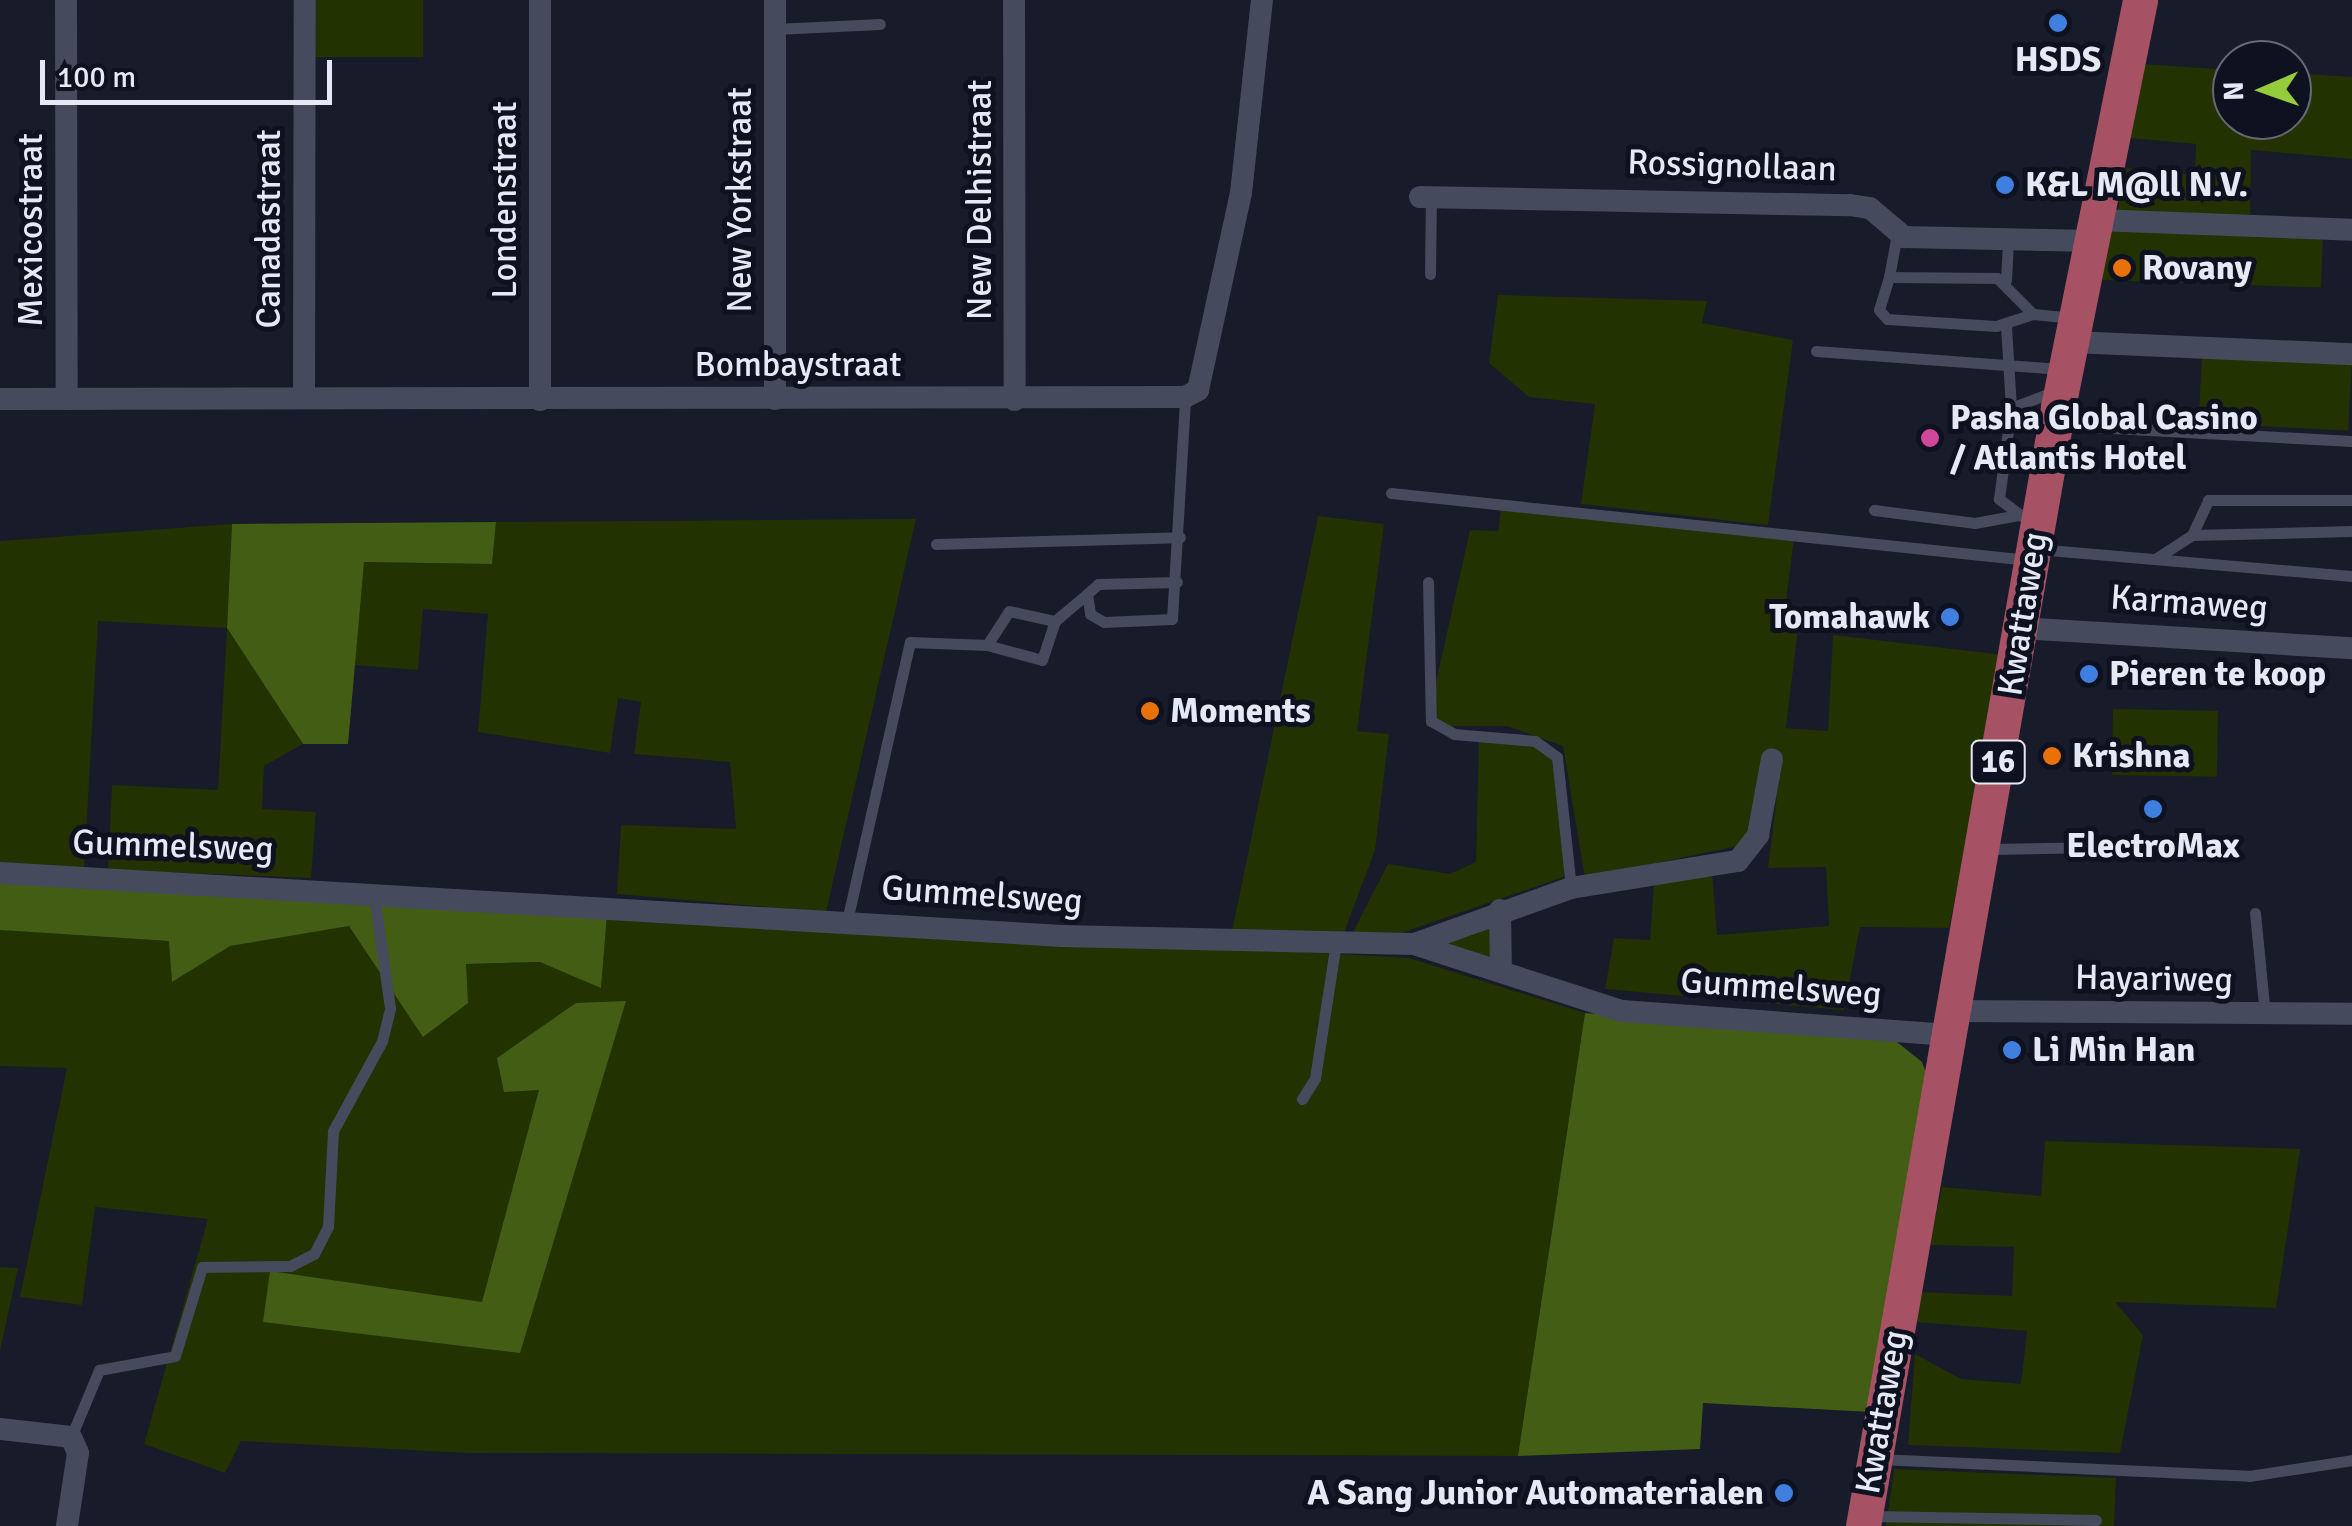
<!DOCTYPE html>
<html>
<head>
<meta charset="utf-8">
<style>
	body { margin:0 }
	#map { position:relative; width:2352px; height:1526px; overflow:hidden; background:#171b2a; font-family:Signika,sans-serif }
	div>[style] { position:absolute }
	.green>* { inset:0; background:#223200; transform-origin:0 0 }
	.forest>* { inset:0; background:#445d15 }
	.service>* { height:11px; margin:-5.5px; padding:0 5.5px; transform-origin:5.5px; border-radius:5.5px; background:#454a5c }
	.minor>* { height:22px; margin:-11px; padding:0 11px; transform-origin:11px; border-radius:11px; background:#454a5c }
	.primary>* { height:35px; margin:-17.5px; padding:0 17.5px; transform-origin:17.5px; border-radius:17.5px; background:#a65264 }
	.dots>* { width:28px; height:28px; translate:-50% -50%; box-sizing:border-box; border:5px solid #0e1220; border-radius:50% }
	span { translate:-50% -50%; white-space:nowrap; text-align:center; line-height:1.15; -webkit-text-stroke:10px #0e1220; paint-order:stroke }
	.shield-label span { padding:2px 8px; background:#0e1220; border:2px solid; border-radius:8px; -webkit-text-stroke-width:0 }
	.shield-label { font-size:32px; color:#e6e9f4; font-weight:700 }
	.poi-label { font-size:35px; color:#e6e9f4; font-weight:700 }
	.left { translate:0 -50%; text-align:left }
	.right { translate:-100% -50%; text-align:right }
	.street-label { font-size:35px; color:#e6e9f4 }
	.north { position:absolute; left:2212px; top:40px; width:100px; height:100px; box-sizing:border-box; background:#0e1220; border:2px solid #646875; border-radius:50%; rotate:268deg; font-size:28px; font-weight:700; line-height:40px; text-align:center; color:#e6e9f4 }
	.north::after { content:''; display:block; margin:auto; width:35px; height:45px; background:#94cc3c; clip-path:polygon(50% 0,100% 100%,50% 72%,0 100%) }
	.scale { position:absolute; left:40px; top:60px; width:292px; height:45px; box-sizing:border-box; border:5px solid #e6e9f4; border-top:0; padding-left:12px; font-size:30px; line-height:35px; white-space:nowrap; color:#e6e9f4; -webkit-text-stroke:8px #0e1220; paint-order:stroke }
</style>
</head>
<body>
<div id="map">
	<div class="green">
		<div style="left:315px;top:0;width:108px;height:57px"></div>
		<div style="clip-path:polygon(2141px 64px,2232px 70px,2232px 120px,2292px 120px,2292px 73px,2352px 77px,2352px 159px,2251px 150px,2250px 221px,2117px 215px,2124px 168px,2195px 175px,2196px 144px,2129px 138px)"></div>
		<div style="left:2104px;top:229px;width:219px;height:51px;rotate:2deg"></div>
		<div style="clip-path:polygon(1498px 295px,1707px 301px,1702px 323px,1793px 340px,1768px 525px,1581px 504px,1595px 404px,1529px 397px,1489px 363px)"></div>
		<div style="left:2202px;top:355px;width:150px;height:68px;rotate:3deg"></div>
		<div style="clip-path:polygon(1501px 508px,1794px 538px,1783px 625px,1798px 628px,1786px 728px,1828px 731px,1833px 635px,2004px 655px,1949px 928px,1860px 927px,1844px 1010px,1605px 989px,1614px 938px,1650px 940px,1654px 884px,1712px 871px,1717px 935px,1829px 926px,1826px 867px,1768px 868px,1777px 796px,1760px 798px,1752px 843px,1585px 878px,1563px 746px,1507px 726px,1426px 726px,1470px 530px,1498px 531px)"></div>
		<div style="clip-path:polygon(1318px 516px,1384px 524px,1357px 731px,1389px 734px,1375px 850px,1344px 933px,1232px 931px)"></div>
		<div style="clip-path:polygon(916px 519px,826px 912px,617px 894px,621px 825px,736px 829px,730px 762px,634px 754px,641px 702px,618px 698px,610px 753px,478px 732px,488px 614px,423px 609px,418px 670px,354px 665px,363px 562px,492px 564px,496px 522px)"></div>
		<div style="clip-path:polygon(232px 524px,227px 628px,98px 621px,84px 871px,0 865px,0 541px)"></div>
		<div style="clip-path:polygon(227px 628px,303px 744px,264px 766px,262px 809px,316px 812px,311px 878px,108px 870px,112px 785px,218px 790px)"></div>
		<div style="left:2113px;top:709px;width:105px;height:66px;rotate:1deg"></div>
		<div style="clip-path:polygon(1479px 740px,1531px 741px,1552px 755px,1563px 777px,1564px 877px,1398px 934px,1352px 934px,1388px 864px,1450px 874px,1476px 862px)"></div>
		<div style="clip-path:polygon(607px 914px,1409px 958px,1585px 1013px,1518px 1456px,466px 1453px,241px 1441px,225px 1473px,144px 1444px,208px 1219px,95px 1207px,82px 1305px,20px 1297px,67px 1068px,0 1066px,0 930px,170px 941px,172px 981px,229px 946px,349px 926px,465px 964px,540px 962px,601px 987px)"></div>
		<div style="clip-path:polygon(1494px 918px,1494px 964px,1431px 945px)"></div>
		<div style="clip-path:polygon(2045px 1141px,2300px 1149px,2276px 1308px,2115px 1302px,2143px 1335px,2120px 1453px,1908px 1445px,1915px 1354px,1961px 1379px,2021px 1384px,2027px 1331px,1915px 1322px,1919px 1292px,2012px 1296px,2014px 1247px,1929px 1245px,1942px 1187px,2041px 1196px)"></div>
		<div style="clip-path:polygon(0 1267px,18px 1268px,0 1351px)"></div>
		<div style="clip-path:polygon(1894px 1469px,2116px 1478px,2114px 1526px,1886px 1526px)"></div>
	</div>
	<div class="forest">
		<div style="clip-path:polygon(496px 522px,492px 564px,364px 562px,348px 744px,303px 744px,227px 628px,232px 524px)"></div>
		<div style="clip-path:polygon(0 880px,607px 914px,601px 988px,540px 962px,466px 964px,468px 1003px,423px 1037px,349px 926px,230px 946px,172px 982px,169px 941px,0 930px)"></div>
		<div style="clip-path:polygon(626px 1001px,520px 1353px,263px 1322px,270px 1271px,482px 1302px,539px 1090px,504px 1092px,497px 1058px,576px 1003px)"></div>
		<div style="clip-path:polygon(1585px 1013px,1892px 1038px,1922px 1062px,1931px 1085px,1871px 1412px,1703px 1403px,1700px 1449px,1518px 1456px)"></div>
	</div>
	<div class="service">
		<div style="left:775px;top:29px;width:105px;rotate:-2.7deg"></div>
		<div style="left:1430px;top:274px;width:77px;rotate:-89.3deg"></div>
		<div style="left:1889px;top:277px;width:44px;rotate:-79.5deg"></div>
		<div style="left:2006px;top:280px;width:39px;rotate:-87deg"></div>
		<div style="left:2033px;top:314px;width:51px;rotate:-135deg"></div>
		<div style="left:1997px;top:278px;width:108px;rotate:-179.5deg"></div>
		<div style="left:1889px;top:277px;width:34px;rotate:107deg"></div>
		<div style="left:1879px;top:310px;width:12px;rotate:48deg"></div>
		<div style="left:1887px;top:319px;width:109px;rotate:3.7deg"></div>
		<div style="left:1996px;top:326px;width:39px;rotate:-18deg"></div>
		<div style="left:2033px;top:314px;width:41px;rotate:5.6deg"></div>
		<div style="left:2006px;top:326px;width:82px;rotate:86.5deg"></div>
		<div style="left:1816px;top:351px;width:248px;rotate:4.2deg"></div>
		<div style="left:2057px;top:425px;width:295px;rotate:3.1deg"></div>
		<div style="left:1391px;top:493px;width:641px;rotate:6deg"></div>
		<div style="left:1874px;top:510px;width:102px;rotate:7.3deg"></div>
		<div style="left:1975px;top:523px;width:44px;rotate:-10.5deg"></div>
		<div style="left:2034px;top:525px;width:44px;rotate:-143.4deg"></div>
		<div style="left:1999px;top:499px;width:92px;rotate:-82.5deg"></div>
		<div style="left:2011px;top:408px;width:45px;rotate:-20.9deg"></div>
		<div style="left:2192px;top:535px;width:38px;rotate:-65deg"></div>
		<div style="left:2208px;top:500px;width:144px"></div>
		<div style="left:936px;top:544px;width:244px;rotate:-1.6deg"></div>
		<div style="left:2037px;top:549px;width:316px;rotate:4.9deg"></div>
		<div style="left:2155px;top:559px;width:44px;rotate:-33deg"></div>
		<div style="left:2192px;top:535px;width:160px;rotate:-1.4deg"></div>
		<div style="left:1428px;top:582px;width:139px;rotate:88.8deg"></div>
		<div style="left:1431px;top:721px;width:26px;rotate:29deg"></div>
		<div style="left:1454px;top:734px;width:81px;rotate:4.9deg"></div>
		<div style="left:1535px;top:741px;width:27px;rotate:36deg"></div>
		<div style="left:1557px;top:757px;width:132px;rotate:83.9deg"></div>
		<div style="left:1087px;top:594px;width:15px;rotate:-42deg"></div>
		<div style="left:1098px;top:584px;width:79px;rotate:-1.5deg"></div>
		<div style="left:987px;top:645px;width:57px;rotate:15.3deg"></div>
		<div style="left:1042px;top:660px;width:41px;rotate:-71.6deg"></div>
		<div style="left:1055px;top:621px;width:42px;rotate:-40.2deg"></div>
		<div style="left:1087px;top:594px;width:20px;rotate:81deg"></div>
		<div style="left:1090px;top:614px;width:16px;rotate:30deg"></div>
		<div style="left:1104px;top:622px;width:68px;rotate:-2.5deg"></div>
		<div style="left:1172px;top:619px;width:222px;rotate:-86.6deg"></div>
		<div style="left:1987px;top:849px;width:114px;rotate:-1deg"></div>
		<div style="left:2255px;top:913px;width:102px;rotate:84.4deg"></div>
		<div style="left:847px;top:921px;width:286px;rotate:-77.3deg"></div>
		<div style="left:910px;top:642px;width:77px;rotate:2.2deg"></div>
		<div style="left:987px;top:645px;width:40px;rotate:-57.1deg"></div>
		<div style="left:1009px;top:611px;width:47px;rotate:12.3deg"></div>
		<div style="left:1302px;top:1099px;width:25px;rotate:-58deg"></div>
		<div style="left:1315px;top:1078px;width:138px;rotate:-81.2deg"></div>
		<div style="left:71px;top:1437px;width:73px;rotate:-67.3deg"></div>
		<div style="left:99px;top:1370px;width:77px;rotate:-10.4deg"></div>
		<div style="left:175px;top:1356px;width:93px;rotate:-73.1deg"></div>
		<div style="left:202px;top:1267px;width:88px;rotate:-0.7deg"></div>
		<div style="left:290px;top:1266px;width:27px;rotate:-27deg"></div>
		<div style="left:314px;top:1254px;width:30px;rotate:-63deg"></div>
		<div style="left:328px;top:1227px;width:96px;rotate:-87deg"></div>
		<div style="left:333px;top:1131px;width:102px;rotate:-61.4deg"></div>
		<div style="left:382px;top:1041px;width:34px;rotate:-76deg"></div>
		<div style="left:390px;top:1008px;width:114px;rotate:-98.1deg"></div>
		<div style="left:1878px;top:1459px;width:371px;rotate:2.6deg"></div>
		<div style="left:2249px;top:1476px;width:104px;rotate:-8.8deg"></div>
		<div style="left:1869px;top:1516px;width:227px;rotate:1deg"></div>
	</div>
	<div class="minor">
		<div style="left:66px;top:0;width:399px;rotate:89.9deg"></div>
		<div style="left:775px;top:0;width:399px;rotate:90deg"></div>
		<div style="left:1014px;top:0;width:400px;rotate:89.9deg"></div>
		<div style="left:1420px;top:197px;width:430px;rotate:1.1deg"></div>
		<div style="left:1850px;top:205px;width:20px;rotate:9deg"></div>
		<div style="left:1870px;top:208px;width:45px;rotate:40.5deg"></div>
		<div style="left:1904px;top:237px;width:188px;rotate:1.2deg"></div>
		<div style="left:2097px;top:220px;width:255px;rotate:2.2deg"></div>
		<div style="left:2073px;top:342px;width:279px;rotate:2.5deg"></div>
		<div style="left:304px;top:398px;width:398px;rotate:-89.9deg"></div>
		<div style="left:0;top:399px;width:1185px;rotate:-0.1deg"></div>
		<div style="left:1185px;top:397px;width:15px;rotate:-28deg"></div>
		<div style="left:1198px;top:390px;width:202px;rotate:-77.7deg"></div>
		<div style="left:1241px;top:193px;width:194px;rotate:-83.8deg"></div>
		<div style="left:540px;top:400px;width:400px;rotate:-90deg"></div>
		<div style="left:2021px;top:628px;width:332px;rotate:3.5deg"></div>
		<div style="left:0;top:873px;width:1064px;rotate:3.39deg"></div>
		<div style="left:1062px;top:936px;width:352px;rotate:1.3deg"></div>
		<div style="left:1414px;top:944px;width:219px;rotate:17.9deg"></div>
		<div style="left:1622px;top:1011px;width:328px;rotate:4.2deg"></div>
		<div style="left:1500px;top:910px;width:61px;rotate:89.1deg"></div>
		<div style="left:1414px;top:944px;width:167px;rotate:-19.6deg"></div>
		<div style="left:1571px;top:888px;width:169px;rotate:-9.2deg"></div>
		<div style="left:1738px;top:861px;width:33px;rotate:-52deg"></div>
		<div style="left:1758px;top:835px;width:77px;rotate:-79.6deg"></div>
		<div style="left:1955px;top:1011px;width:397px;rotate:0.4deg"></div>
		<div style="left:0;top:1429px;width:71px;rotate:6.4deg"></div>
		<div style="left:71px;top:1437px;width:17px;rotate:66deg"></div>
		<div style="left:78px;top:1453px;width:74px;rotate:98.6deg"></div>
	</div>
	<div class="primary">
		<div style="left:1863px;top:1526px;width:1136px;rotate:-80.11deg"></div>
		<div style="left:2058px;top:407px;width:415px;rotate:-78.6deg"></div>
	</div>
	<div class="dots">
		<div style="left:2058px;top:23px;background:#3f7fe0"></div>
		<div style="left:2005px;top:185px;background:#3f7fe0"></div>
		<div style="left:2122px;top:268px;background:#e8710a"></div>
		<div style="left:1930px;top:438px;background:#d1479c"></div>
		<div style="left:1950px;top:617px;background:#3f7fe0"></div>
		<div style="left:2089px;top:674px;background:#3f7fe0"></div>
		<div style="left:1150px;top:711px;background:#e8710a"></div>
		<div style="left:2052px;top:756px;background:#e8710a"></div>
		<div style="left:2153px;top:809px;background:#3f7fe0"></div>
		<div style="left:2012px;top:1050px;background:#3f7fe0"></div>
		<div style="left:1784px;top:1493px;background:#3f7fe0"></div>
	</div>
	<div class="shield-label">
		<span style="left:1998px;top:762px">16</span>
	</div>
	<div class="poi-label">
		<span style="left:2058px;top:60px">HSDS</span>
		<span class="left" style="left:2025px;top:185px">K&amp;L M@ll N.V.</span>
		<span class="left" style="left:2142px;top:268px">Rovany</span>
		<span class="left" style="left:1950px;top:438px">Pasha Global Casino<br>/ Atlantis Hotel</span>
		<span class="right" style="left:1930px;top:617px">Tomahawk</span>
		<span class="left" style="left:2109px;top:674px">Pieren te koop</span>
		<span class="left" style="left:1170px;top:711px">Moments</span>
		<span class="left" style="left:2072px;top:756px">Krishna</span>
		<span style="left:2153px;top:846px">ElectroMax</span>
		<span class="left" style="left:2032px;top:1050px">Li Min Han</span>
		<span class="right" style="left:1764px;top:1493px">A Sang Junior Automaterialen</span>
	</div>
	<div class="street-label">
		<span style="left:1732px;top:166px;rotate:2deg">Rossignollaan</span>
		<span style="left:505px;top:200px;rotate:-90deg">Londenstraat</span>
		<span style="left:740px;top:200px;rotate:-90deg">New Yorkstraat</span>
		<span style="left:980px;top:200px;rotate:-90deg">New Delhistraat</span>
		<span style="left:269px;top:229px;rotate:-90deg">Canadastraat</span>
		<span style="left:31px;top:230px;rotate:-90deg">Mexicostraat</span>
		<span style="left:798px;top:365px">Bombaystraat</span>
		<span style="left:2189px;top:603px;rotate:4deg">Karmaweg</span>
		<span style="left:2023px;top:614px;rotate:-81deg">Kwattaweg</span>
		<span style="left:173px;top:846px;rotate:2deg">Gummelsweg</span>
		<span style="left:982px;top:895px;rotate:4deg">Gummelsweg</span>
		<span style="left:2154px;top:979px;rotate:1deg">Hayariweg</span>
		<span style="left:1781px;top:988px;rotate:4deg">Gummelsweg</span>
		<span style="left:1882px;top:1412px;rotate:-80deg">Kwattaweg</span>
	</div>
	<div class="north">N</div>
	<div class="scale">100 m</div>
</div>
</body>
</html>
